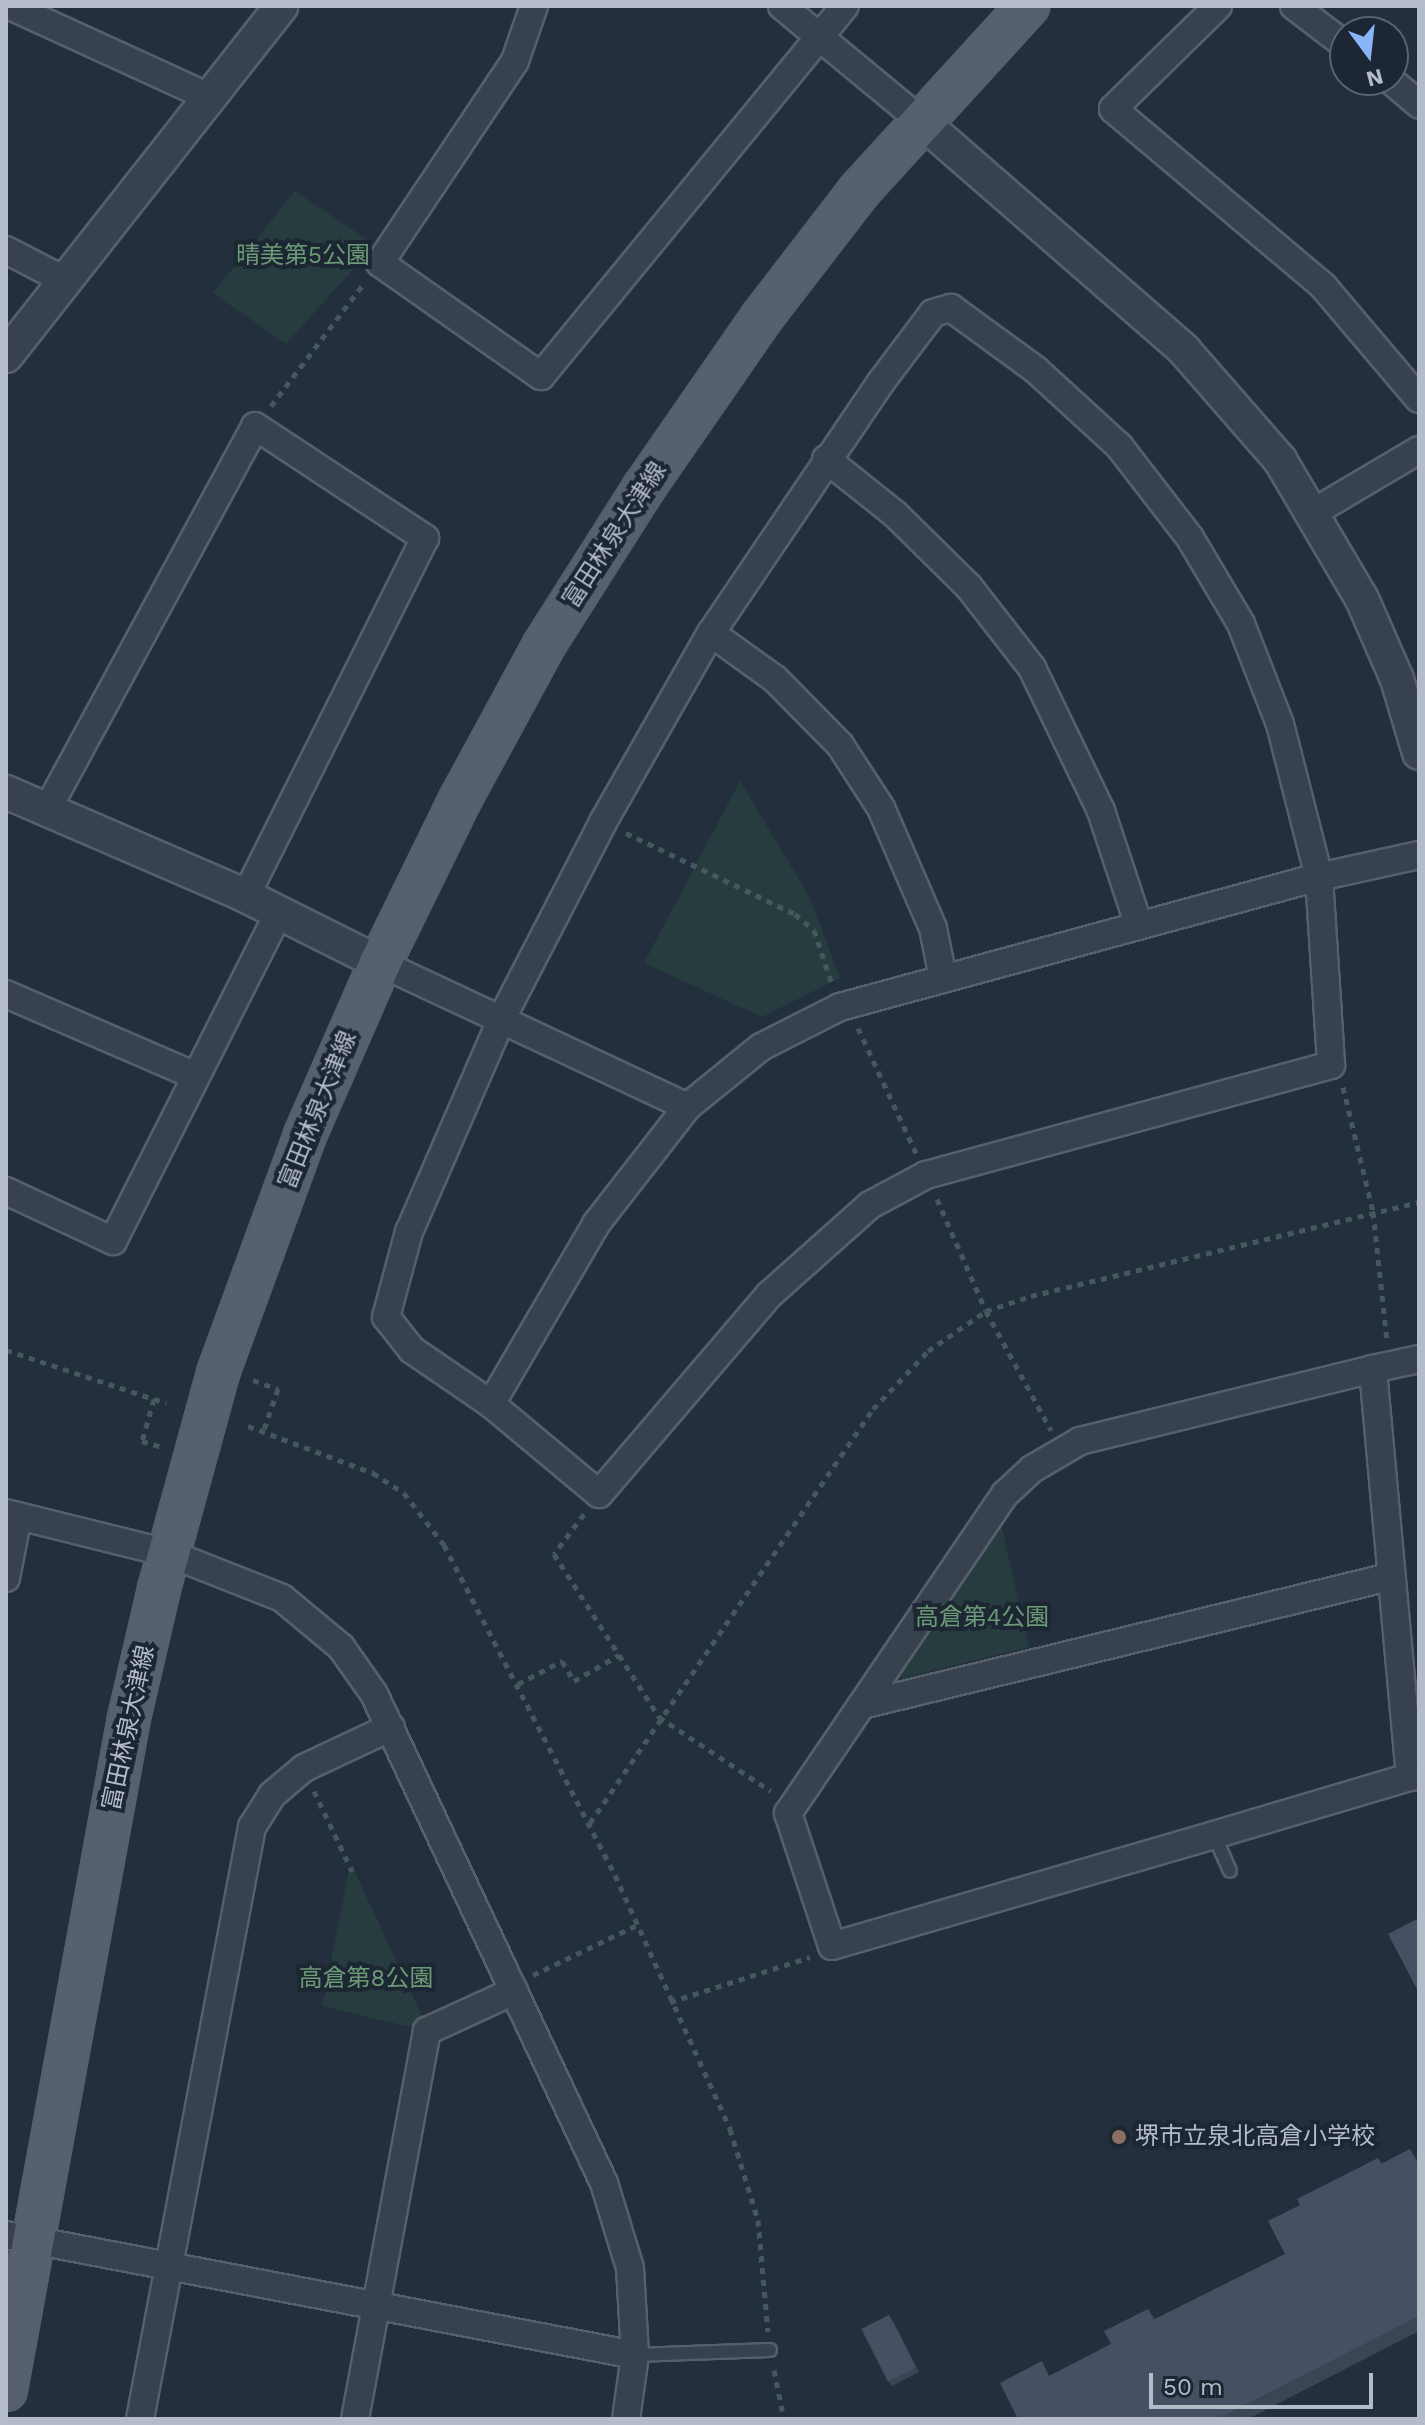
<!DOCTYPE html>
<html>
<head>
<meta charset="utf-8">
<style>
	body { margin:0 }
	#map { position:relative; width:1425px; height:2425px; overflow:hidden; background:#242f3e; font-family:"Work Sans","Noto Sans JP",sans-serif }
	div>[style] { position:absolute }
	.green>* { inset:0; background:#263c3f }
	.path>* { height:5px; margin-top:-2.5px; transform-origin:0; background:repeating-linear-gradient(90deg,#44595c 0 6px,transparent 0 12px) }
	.roads { filter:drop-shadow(2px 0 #565f6c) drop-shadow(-2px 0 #565f6c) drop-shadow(0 2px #565f6c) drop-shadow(0 -2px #565f6c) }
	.service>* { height:12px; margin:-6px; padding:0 6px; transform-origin:6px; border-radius:6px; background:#38414e }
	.minor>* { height:26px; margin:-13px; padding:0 13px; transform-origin:13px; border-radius:13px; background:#38414e }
	.tertiary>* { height:32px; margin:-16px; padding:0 16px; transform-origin:16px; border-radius:16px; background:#38414e }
	.primary>* { height:40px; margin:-20px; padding:0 20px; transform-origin:20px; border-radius:20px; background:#56606e }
	.wall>* { inset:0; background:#3b4654 }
	.building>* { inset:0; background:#455162; transform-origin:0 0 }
	.dots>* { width:22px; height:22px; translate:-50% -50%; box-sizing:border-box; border:4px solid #1d2633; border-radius:50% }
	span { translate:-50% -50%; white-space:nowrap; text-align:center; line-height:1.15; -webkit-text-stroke:8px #1d2633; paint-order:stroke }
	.park-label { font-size:24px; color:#6b9a76 }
	.street-label { font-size:24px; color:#b4bcc9 }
	.poi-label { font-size:24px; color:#b4bcc9 }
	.left { translate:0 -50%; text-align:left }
	.frame { position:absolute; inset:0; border:8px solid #b4bcc9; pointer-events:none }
	.north { position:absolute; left:1329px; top:16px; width:80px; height:80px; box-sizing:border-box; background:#1d2633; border:2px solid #59626f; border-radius:50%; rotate:165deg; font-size:22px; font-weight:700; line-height:32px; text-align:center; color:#b4bcc9 }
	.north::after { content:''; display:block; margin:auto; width:28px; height:36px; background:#8ab4f8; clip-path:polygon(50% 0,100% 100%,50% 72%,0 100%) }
	.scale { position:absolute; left:1149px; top:2373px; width:224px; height:36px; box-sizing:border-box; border:4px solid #b4bcc9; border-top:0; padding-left:10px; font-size:24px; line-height:28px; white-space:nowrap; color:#b4bcc9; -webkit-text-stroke:6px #1d2633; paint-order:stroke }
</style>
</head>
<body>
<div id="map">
	<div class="green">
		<div style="clip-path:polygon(295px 191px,375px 245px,286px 344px,213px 293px)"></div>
		<div style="clip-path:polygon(740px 781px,809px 896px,840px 978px,762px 1017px,644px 963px)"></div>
		<div style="clip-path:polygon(1001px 1524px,1029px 1647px,903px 1678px,899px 1669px)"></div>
		<div style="clip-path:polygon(354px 1870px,422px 2016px,411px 2027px,322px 2006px,349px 1872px)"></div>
	</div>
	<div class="path">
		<div style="left:271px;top:406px;width:154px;rotate:-52.9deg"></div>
		<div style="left:626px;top:833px;width:187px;rotate:25.6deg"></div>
		<div style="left:795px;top:914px;width:25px;rotate:40deg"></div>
		<div style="left:814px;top:930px;width:57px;rotate:71.6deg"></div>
		<div style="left:858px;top:1028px;width:138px;rotate:65.1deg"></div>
		<div style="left:1343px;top:1087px;width:129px;rotate:76.5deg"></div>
		<div style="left:1373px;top:1212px;width:129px;rotate:83.8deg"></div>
		<div style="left:937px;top:1199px;width:122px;rotate:66.4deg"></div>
		<div style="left:986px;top:1311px;width:136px;rotate:61.4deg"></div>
		<div style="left:6px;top:1350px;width:169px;rotate:18.3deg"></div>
		<div style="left:253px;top:1380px;width:27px;rotate:20deg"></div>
		<div style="left:278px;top:1389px;width:46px;rotate:109.2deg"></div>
		<div style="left:154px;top:1399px;width:44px;rotate:105.9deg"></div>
		<div style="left:142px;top:1441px;width:21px;rotate:17deg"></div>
		<div style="left:248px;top:1426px;width:134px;rotate:20.6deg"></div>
		<div style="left:373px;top:1473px;width:37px;rotate:33deg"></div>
		<div style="left:404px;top:1493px;width:66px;rotate:52.4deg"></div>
		<div style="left:444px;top:1545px;width:372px;rotate:62.6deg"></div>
		<div style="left:615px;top:1875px;width:279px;rotate:65.6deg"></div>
		<div style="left:730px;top:2129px;width:95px;rotate:72.9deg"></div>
		<div style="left:758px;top:2220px;width:112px;rotate:84.9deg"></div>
		<div style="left:584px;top:1514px;width:50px;rotate:126.9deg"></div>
		<div style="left:554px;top:1554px;width:194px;rotate:57.2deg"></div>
		<div style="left:659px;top:1717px;width:134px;rotate:33.5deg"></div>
		<div style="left:518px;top:1684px;width:50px;rotate:-27.6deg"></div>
		<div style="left:562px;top:1661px;width:23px;rotate:59deg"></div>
		<div style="left:574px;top:1681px;width:52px;rotate:-30deg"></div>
		<div style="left:314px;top:1791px;width:89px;rotate:64.6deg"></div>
		<div style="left:590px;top:1823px;width:501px;rotate:-55.64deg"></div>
		<div style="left:873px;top:1409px;width:80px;rotate:-46.5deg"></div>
		<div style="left:928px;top:1351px;width:70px;rotate:-34.6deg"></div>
		<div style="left:986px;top:1311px;width:47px;rotate:-18.4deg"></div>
		<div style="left:1031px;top:1296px;width:399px;rotate:-13.6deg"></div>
		<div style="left:533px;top:1975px;width:115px;rotate:-25.7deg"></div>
		<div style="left:670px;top:2002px;width:147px;rotate:-17.8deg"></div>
		<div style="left:774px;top:2370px;width:50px;rotate:78.5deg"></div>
	</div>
	<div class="roads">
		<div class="service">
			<div style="left:1214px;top:1835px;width:39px;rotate:66deg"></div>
			<div style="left:635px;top:2355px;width:135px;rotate:-2.1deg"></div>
		</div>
		<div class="minor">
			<div style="left:10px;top:6px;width:221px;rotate:24.6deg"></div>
			<div style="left:534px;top:6px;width:58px;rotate:109.1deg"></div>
			<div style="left:515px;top:61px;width:243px;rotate:123.8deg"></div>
			<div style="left:380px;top:263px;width:197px;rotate:35.1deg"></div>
			<div style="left:541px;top:376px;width:479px;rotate:-50.6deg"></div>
			<div style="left:782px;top:6px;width:180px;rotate:39.6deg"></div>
			<div style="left:1218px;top:6px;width:147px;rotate:135.6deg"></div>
			<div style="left:1113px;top:109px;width:275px;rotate:40.1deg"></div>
			<div style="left:1323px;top:286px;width:148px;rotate:49.7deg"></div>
			<div style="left:1294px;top:6px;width:64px;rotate:37.4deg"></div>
			<div style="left:1390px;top:80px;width:38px;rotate:40deg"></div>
			<div style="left:6px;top:250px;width:63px;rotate:27.4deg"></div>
			<div style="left:951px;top:308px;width:105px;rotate:36.1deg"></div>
			<div style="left:1036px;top:370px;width:113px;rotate:42.5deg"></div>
			<div style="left:1119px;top:446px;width:116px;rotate:52.3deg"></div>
			<div style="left:1190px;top:538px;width:100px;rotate:59.3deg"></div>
			<div style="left:1241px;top:624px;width:107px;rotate:68.7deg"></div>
			<div style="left:1280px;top:724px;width:158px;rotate:75.7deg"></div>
			<div style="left:1319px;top:877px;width:188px;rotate:86.3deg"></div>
			<div style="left:1331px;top:1065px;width:420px;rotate:164.8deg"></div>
			<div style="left:926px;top:1175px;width:64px;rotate:151.8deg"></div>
			<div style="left:870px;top:1205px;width:135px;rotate:138.3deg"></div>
			<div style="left:769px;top:1295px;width:262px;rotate:130.5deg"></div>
			<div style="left:599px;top:1494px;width:141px;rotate:-140.2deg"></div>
			<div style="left:491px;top:1404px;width:96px;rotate:-145.6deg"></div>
			<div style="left:412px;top:1350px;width:42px;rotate:-128.2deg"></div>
			<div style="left:386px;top:1317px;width:88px;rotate:-74.9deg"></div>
			<div style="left:409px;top:1232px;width:233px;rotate:-66.5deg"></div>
			<div style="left:502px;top:1018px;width:220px;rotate:-62.7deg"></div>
			<div style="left:603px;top:822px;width:218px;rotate:-60.3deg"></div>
			<div style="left:711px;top:633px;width:303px;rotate:-55.9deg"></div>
			<div style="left:881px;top:382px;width:86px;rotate:-53deg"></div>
			<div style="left:933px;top:313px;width:19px;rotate:-16deg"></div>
			<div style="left:826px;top:459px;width:88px;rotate:38.6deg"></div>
			<div style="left:895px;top:514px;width:104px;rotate:44.6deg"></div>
			<div style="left:969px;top:587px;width:103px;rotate:52.1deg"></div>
			<div style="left:1032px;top:668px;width:159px;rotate:64.2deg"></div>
			<div style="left:1101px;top:811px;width:121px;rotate:71.7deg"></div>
			<div style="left:1314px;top:512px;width:122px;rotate:-30.6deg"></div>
			<div style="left:711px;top:633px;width:79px;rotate:35.7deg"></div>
			<div style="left:775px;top:679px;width:93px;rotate:45.4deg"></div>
			<div style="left:840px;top:745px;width:75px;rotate:56.9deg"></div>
			<div style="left:881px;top:808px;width:131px;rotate:66.6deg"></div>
			<div style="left:933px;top:928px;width:51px;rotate:78.7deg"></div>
			<div style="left:49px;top:806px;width:432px;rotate:-61.5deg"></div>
			<div style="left:255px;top:426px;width:204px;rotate:33.4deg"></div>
			<div style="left:425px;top:538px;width:400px;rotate:116.6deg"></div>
			<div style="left:380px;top:963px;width:339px;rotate:25.1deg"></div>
			<div style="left:6px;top:994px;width:204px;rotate:23.4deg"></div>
			<div style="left:6px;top:1191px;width:118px;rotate:25deg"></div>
			<div style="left:113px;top:1241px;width:368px;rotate:-63.2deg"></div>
			<div style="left:1373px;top:1369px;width:47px;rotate:-12.3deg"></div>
			<div style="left:491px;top:1404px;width:208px;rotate:-59.7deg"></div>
			<div style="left:596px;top:1224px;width:148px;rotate:-52.1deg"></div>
			<div style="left:687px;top:1107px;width:95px;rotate:-39deg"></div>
			<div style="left:761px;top:1047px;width:89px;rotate:-26.9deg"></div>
			<div style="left:840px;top:1007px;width:496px;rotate:-15.2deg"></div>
			<div style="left:1319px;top:877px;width:102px;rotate:-12.4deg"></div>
			<div style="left:6px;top:1513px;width:167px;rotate:13.9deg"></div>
			<div style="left:168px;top:1553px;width:123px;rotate:21.5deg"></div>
			<div style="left:282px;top:1598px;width:77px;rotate:39.7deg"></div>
			<div style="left:341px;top:1647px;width:57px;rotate:54.9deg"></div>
			<div style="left:374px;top:1694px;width:540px;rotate:64.81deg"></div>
			<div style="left:604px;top:2183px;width:89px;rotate:73deg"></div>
			<div style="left:630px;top:2268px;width:87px;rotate:86.7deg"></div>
			<div style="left:635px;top:2355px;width:65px;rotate:98deg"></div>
			<div style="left:6px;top:1578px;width:63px;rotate:-79deg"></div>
			<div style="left:862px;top:1705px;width:542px;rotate:-13.65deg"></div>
			<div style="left:1410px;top:1777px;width:410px;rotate:-95.2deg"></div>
			<div style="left:1373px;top:1369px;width:302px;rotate:166.2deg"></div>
			<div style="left:1080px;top:1441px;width:56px;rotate:149.7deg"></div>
			<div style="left:1032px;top:1469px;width:37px;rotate:137deg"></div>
			<div style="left:1005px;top:1494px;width:386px;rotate:124.2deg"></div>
			<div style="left:788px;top:1813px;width:140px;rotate:71.7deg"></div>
			<div style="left:832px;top:1946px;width:398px;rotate:-16.2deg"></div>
			<div style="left:1214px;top:1835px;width:204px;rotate:-16.5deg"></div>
			<div style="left:1410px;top:1777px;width:9px;rotate:-13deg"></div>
			<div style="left:6px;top:2235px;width:640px;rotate:10.8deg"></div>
			<div style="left:140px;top:2419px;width:603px;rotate:-79.29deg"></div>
			<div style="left:252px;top:1827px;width:38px;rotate:-58deg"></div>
			<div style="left:272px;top:1795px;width:42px;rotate:-40.2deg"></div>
			<div style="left:304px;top:1768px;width:96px;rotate:-25.2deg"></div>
			<div style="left:355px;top:2419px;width:395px;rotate:-79.5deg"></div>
			<div style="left:427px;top:2031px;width:96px;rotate:-24.7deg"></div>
		</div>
		<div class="tertiary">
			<div style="left:921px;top:121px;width:349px;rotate:41deg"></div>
			<div style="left:1184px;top:350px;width:146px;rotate:48.9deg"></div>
			<div style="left:1280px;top:460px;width:161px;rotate:59.5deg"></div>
			<div style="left:1362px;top:599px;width:87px;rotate:66.4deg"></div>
			<div style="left:1397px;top:679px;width:77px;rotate:73.4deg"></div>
			<div style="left:6px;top:356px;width:445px;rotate:-51.8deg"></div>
			<div style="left:6px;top:792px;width:262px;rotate:23.4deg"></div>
			<div style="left:246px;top:896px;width:150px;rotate:26.6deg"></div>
		</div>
		<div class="primary">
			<div style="left:6px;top:2390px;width:683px;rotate:-79.63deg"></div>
			<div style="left:129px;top:1718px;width:132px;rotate:-76.9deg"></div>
			<div style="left:159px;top:1589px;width:224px;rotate:-74.7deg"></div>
			<div style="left:218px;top:1373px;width:253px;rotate:-69.9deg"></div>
			<div style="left:305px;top:1135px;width:188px;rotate:-66.4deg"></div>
			<div style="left:380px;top:963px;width:184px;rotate:-63.9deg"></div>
			<div style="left:461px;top:798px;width:174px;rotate:-61.5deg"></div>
			<div style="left:544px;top:645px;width:185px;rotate:-57.6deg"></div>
			<div style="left:643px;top:489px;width:209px;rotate:-55.3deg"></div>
			<div style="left:762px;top:317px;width:159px;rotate:-52.4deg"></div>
			<div style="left:859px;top:191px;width:251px;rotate:-47.6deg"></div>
		</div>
	</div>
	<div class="wall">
		<div style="clip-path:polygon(1410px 2149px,1419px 2163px,1419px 2331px,1248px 2419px,1018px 2419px,1111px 2344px,1148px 2309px,1155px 2319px,1285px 2254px,1300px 2205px,1378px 2158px,1383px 2164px)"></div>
		<div style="clip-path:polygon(892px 2319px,919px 2372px,892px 2386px,889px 2382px)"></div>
	</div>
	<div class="building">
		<div style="clip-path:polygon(1419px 1918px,1419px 1993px,1388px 1934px)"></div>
		<div style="clip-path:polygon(1410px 2149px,1419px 2167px,1419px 2316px,1217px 2419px,1018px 2419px,1000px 2383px,1042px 2361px,1049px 2376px,1111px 2344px,1104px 2331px,1148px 2309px,1153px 2320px,1285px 2254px,1268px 2221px,1300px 2205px,1297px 2199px,1378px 2158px,1381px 2164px)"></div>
		<div style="left:889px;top:2315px;width:59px;height:31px;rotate:63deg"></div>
	</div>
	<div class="dots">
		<div style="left:1119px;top:2137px;background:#8d6e63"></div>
	</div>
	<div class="park-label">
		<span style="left:303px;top:256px">晴美第5公園</span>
		<span style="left:982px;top:1618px">高倉第4公園</span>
		<span style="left:366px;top:1979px">高倉第8公園</span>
	</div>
	<div class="street-label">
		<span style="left:615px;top:535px;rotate:-57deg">富田林泉大津線</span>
		<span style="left:318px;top:1110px;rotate:-68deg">富田林泉大津線</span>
		<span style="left:129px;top:1728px;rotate:-78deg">富田林泉大津線</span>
	</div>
	<div class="poi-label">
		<span class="left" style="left:1135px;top:2137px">堺市立泉北高倉小学校</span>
	</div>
	<div class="frame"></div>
	<div class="north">N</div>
	<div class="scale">50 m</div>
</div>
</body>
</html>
